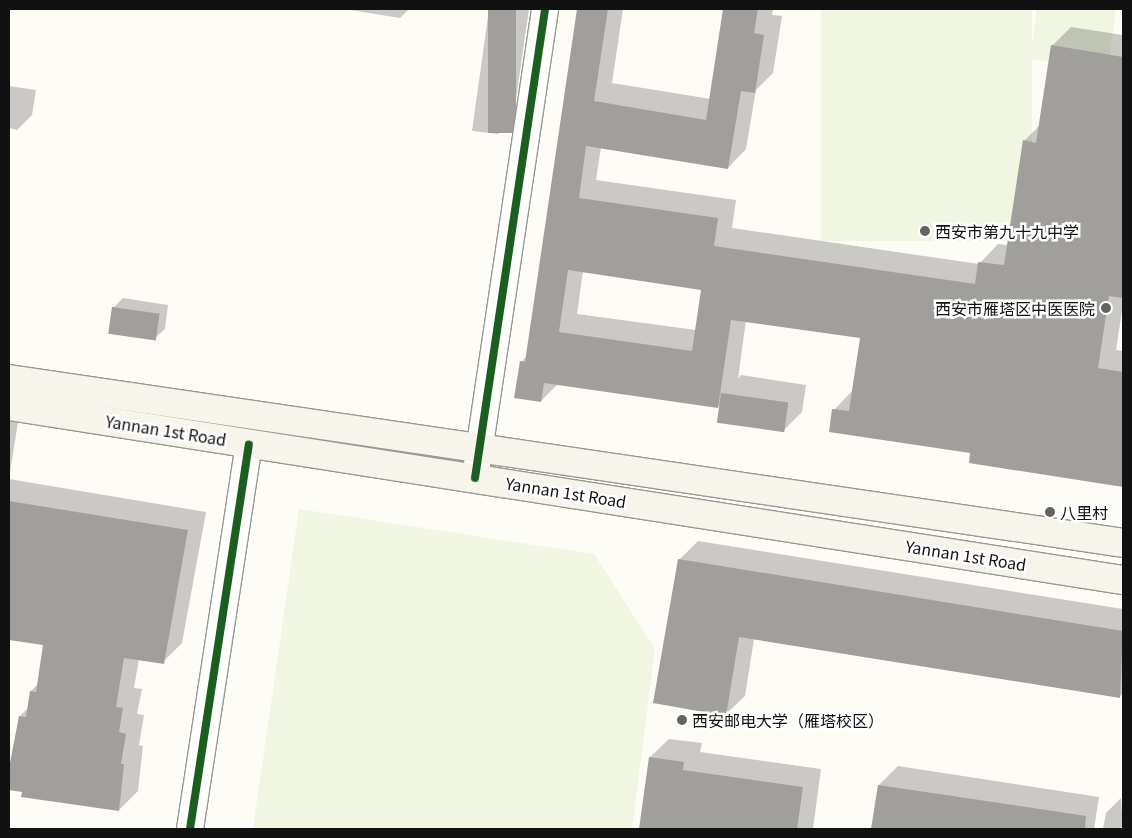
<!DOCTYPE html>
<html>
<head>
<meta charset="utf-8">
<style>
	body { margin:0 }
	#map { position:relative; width:1132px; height:838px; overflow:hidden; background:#fdfcf7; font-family:Georgia,"Noto Sans SC",serif }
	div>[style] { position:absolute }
	.pitch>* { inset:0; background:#f0f6e1; transform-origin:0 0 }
	.shadow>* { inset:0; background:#0003 }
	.building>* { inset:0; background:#a19f9c; transform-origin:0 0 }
	.roads { filter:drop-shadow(1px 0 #979795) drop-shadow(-1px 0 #979795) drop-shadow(0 1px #979795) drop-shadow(0 -1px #979795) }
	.minor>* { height:26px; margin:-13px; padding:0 13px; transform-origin:13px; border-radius:13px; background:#fffffe }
	.secondary>* { height:28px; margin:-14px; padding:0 14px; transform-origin:14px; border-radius:14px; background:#f6f4eb }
	.cycleway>* { height:8px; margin:-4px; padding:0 4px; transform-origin:4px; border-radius:4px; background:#1b5e20 }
	.dots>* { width:14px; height:14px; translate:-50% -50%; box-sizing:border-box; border:2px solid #fff; border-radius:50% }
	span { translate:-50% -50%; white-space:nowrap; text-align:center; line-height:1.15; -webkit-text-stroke:5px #fff; paint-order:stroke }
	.poi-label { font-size:16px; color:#111 }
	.left { translate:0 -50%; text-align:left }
	.right { translate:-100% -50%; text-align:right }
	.street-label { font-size:16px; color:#111 }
	.frame { position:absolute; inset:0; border:10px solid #111; pointer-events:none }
</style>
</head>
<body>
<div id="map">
	<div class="pitch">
		<div style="left:821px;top:9px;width:211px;height:232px"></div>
		<div style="clip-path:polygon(1037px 9px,1116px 9px,1108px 69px,1030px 59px)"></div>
		<div style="clip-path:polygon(299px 509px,594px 554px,655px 649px,632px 829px,253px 829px)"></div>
	</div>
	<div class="shadow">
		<div style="clip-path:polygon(344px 9px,409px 9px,400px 18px)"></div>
		<div style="clip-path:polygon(489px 9px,529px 9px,513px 120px,498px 134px,472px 131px)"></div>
		<div style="clip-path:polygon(evenodd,578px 9px,623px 9px,612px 83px,711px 99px,725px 9px,773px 9px,772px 15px,782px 16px,773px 73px,756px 90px,746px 149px,728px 168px,601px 147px,596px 180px,736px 200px,732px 228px,979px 264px,998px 244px,1008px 245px,1024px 141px,1040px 125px,1052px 46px,1071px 27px,1123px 35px,1123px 304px,1116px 350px,1123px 351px,1123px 486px,970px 462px,971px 452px,834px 410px,852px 391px,861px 337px,746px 320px,738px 379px,741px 375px,806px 385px,802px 412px,783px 431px,721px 404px,718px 407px,558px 384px,541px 401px,521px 362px,528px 355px,578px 9px,583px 271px,702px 288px,696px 330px,577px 314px,583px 271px)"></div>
		<div style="clip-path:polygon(9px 86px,36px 90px,32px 115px,17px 130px,9px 128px)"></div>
		<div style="clip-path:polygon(123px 298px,168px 305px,165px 329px,154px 339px,113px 308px)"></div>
		<div style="clip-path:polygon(9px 421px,18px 422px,9px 479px,206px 512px,182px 643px,163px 662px,139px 659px,134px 688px,142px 689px,137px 714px,144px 715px,139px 745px,143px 746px,138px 791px,119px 810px,9px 789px,20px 716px,28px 708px,31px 691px,38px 684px,45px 644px,9px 638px)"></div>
		<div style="clip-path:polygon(698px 541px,1123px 609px,1123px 693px,1119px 697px,754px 639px,745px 696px,725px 715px,679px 560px)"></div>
		<div style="clip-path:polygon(669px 739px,702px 743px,700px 752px,821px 769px,813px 829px,640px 829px,650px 757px)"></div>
		<div style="clip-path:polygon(898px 766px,1099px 797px,1094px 829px,872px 829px,879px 785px)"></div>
		<div style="clip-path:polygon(1121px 798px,1123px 829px,1103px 829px,1106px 813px)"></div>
	</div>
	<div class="building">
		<div style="left:488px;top:9px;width:28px;height:124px"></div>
		<div style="clip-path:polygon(evenodd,577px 9px,608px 9px,594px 101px,706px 120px,723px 9px,758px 9px,754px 33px,764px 35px,755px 93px,741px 91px,728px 169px,586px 146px,579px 198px,718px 218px,714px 246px,975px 284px,978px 262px,1004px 265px,1023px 140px,1036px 143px,1051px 45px,1123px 57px,1123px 298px,1109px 296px,1098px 368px,1123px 372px,1123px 487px,969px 463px,970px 453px,829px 432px,832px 409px,849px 411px,860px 338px,731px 320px,718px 408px,544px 383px,541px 402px,514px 398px,520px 361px,525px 362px,577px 9px,568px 270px,701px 290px,692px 351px,559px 332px,568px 270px)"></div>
		<div style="left:112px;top:307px;width:48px;height:27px;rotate:8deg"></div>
		<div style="left:721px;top:393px;width:68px;height:30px;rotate:8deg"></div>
		<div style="clip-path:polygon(9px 501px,188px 530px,164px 664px,124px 658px,116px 707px,123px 708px,119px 732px,126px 734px,121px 764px,124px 764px,119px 811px,21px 797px,22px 792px,9px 790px,9px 768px,19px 716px,26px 717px,30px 691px,36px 692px,43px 645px,9px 640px)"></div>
		<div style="clip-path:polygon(678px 559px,1123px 631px,1120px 698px,739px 637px,726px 716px,653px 703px)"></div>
		<div style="clip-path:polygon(649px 757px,684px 762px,683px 770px,803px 787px,797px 829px,639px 829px)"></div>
		<div style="clip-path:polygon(878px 785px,1086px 816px,1085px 829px,871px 829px)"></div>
	</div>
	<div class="roads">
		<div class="minor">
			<div style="left:475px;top:478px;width:474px;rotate:-81.5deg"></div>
			<div style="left:190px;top:829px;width:389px;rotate:-81.3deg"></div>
		</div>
		<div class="secondary">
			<div style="left:9px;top:379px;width:1126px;rotate:8.37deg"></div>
			<div style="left:9px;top:406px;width:1128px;rotate:8.88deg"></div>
		</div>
	</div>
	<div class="cycleway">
		<div style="left:475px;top:478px;width:474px;rotate:-81.5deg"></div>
		<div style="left:190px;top:829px;width:389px;rotate:-81.3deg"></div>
	</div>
	<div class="dots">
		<div style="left:925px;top:231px;background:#646362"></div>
		<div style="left:1106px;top:308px;background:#646362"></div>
		<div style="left:1050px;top:512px;background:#646362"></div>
		<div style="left:682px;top:720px;background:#646362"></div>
	</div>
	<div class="poi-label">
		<span class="left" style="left:935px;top:231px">西安市第九十九中学</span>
		<span class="right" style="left:1095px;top:308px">西安市雁塔区中医医院</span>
		<span class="left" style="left:1060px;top:512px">八里村</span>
		<span class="left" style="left:692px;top:720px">西安邮电大学（雁塔校区）</span>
	</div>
	<div class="street-label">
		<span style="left:166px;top:430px;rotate:9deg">Yannan 1st Road</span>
		<span style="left:566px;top:492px;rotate:9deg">Yannan 1st Road</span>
		<span style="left:966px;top:555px;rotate:9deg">Yannan 1st Road</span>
	</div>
	<div class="frame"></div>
</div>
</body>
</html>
